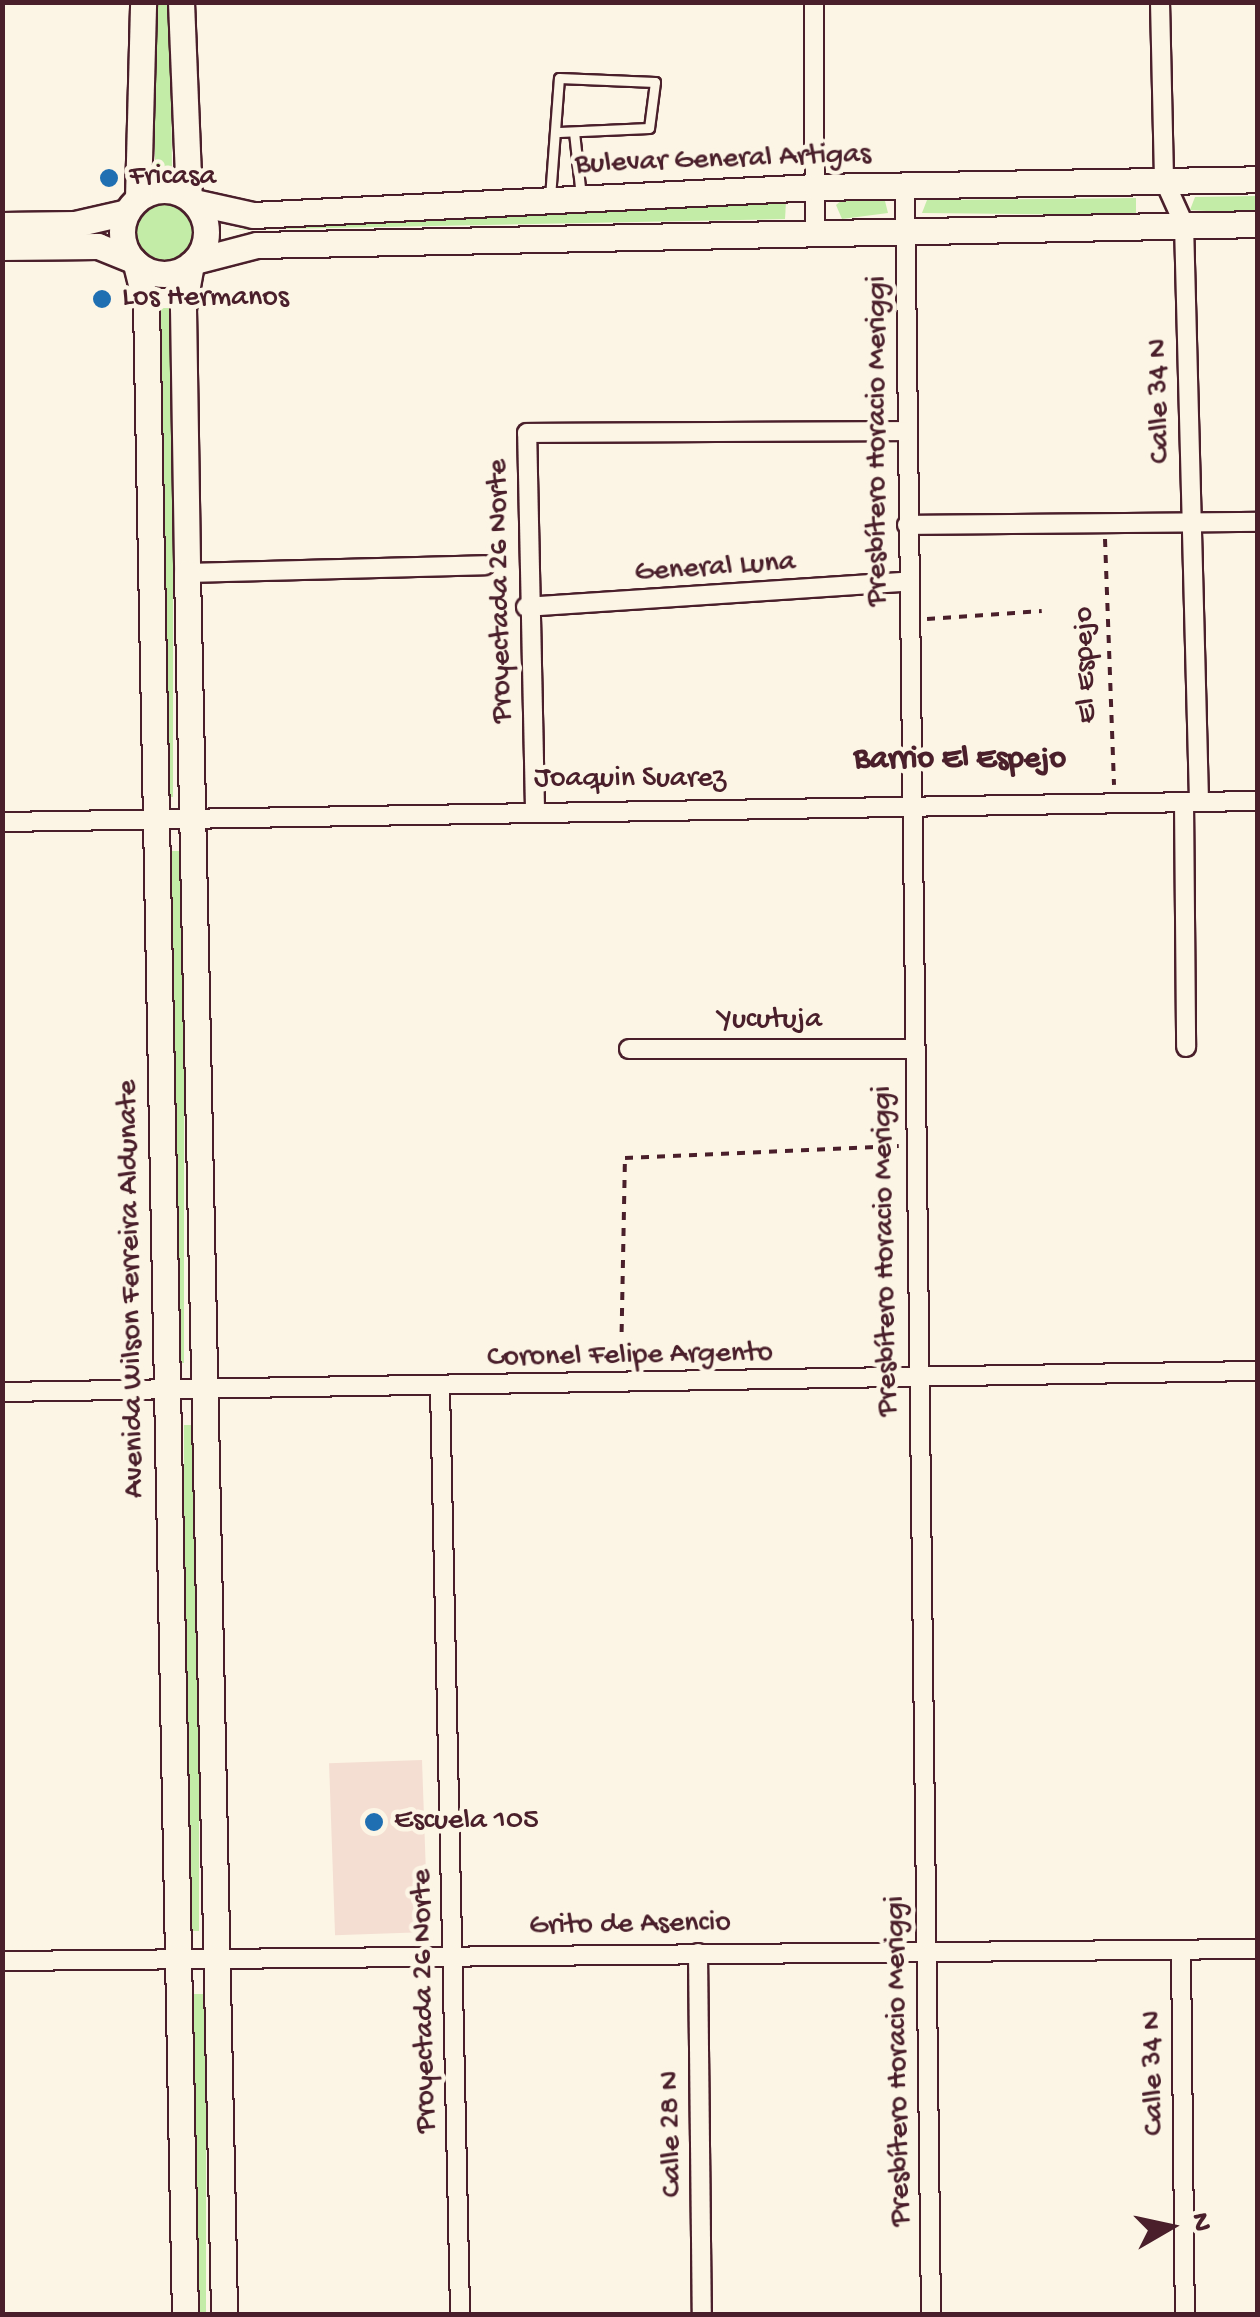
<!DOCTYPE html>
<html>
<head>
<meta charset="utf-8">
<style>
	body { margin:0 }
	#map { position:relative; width:1260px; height:2317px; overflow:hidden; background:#fcf5e5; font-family:"Gochi Hand",sans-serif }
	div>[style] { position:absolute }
	.built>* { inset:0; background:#f4ded2; transform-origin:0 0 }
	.green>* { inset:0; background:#c3eca7; transform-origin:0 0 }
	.round { border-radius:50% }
	.path>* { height:4px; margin-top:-2px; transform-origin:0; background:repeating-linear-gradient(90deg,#4a1f2b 0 8px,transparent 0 16px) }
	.roads { filter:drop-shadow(2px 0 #4a1f2b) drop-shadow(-2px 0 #4a1f2b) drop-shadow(0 2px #4a1f2b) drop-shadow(0 -2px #4a1f2b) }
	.lane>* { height:9px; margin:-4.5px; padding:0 4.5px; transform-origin:4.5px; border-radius:4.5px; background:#fcf5e5 }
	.street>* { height:18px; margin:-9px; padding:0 9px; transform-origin:9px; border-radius:9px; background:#fcf5e5 }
	.secondary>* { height:25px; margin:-12.5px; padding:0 12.5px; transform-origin:12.5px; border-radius:12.5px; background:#fcf5e5 }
	.secondary>.ring { margin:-12.5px; padding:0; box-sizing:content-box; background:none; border:25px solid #fcf5e5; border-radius:50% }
	.dots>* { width:28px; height:28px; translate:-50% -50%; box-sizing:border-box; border:5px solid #fcf5e5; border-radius:50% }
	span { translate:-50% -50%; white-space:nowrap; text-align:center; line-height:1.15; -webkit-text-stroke:9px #fcf5e5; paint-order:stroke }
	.street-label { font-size:30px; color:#4a1f2b }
	.poi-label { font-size:30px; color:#4a1f2b }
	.left { translate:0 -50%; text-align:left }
	.neighbourhood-label { font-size:32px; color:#4a1f2b; font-weight:700 }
	.frame { position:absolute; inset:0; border:5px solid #4a1f2b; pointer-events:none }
	.north { position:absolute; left:1120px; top:2177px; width:100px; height:100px; -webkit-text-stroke:8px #fcf5e5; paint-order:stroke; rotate:81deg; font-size:28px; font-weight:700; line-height:40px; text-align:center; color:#4a1f2b }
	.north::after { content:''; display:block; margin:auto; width:35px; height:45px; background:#4a1f2b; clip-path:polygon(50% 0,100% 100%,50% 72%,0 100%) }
</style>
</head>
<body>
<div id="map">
	<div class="built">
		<div style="left:422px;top:1760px;width:172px;height:93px;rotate:88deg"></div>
	</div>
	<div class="green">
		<div style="clip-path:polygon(154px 3px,170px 3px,172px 167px,163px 173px,155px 165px)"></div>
		<div style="clip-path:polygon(1257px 196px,1257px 214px,1190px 210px,1195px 197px)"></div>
		<div style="clip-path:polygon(1136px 198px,1136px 215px,922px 213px,927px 200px)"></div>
		<div style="clip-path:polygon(842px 200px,885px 201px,888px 213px,842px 219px,836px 205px)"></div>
		<div class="round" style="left:135px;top:201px;width:60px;height:60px"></div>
		<div style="clip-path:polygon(786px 202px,785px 219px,225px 230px)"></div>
		<div style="left:160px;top:308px;width:13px;height:489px"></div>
		<div style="left:169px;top:851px;width:15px;height:512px"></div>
		<div style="left:184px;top:1425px;width:15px;height:506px"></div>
		<div style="left:191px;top:1994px;width:15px;height:320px"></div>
	</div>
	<div class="path">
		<div style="left:1105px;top:539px;width:246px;rotate:87.9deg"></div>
		<div style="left:927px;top:619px;width:115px;rotate:-4deg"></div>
		<div style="left:621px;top:1364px;width:206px;rotate:-88.9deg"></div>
		<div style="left:625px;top:1158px;width:274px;rotate:-2.5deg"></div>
	</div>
	<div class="roads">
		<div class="lane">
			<div style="left:574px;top:132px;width:64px;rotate:83.8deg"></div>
			<div style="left:550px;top:197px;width:119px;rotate:-85.7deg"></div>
			<div style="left:559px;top:78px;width:96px;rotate:2.4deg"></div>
			<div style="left:655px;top:82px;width:46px;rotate:97.4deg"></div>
			<div style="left:649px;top:128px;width:90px;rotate:177.5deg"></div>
		</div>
		<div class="street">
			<div style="left:814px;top:2px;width:233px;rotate:89.8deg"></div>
			<div style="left:1160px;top:2px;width:178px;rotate:88.7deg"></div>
			<div style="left:1164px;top:180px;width:48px;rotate:65.6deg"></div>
			<div style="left:1184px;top:224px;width:578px;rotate:88.51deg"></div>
			<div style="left:905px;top:186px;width:2128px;rotate:89.3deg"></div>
			<div style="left:907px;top:525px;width:351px;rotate:-0.5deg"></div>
			<div style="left:187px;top:573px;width:298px;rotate:-1.5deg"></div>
			<div style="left:526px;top:607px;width:382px;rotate:-3.8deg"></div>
			<div style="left:1184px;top:802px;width:245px;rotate:89.5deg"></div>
			<div style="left:535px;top:808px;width:375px;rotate:-91.2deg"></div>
			<div style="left:527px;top:433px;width:379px;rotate:-0.3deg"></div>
			<div style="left:2px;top:822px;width:1256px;rotate:-0.96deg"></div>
			<div style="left:629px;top:1049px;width:283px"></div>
			<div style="left:440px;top:1387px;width:927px;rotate:88.76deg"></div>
			<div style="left:2px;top:1392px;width:1256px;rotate:-0.96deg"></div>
			<div style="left:1181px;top:1950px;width:364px;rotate:89.4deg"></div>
			<div style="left:698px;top:1953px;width:361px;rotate:89.4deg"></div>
			<div style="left:2px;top:1961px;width:1256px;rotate:-0.55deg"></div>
		</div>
		<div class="secondary">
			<div style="left:181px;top:2px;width:196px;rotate:87.7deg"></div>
			<div class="ring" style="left:122px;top:190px;width:59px;height:59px"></div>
			<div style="left:138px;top:198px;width:196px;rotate:-88.5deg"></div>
			<div style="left:194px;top:202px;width:60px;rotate:12.4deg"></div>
			<div style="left:253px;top:215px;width:564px;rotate:-2.85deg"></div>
			<div style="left:816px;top:187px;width:442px;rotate:-1deg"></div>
			<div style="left:2px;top:225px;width:73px;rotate:-0.8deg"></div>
			<div style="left:75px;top:224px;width:53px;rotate:-13deg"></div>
			<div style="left:2px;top:247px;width:96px;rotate:-0.6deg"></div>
			<div style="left:98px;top:246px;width:38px;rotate:22deg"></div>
			<div style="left:195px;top:261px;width:64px;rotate:-14.5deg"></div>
			<div style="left:257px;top:245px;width:1001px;rotate:-1.2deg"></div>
			<div style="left:136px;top:264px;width:41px;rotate:76deg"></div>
			<div style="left:146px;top:304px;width:2010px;rotate:88.89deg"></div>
			<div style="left:191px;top:264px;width:45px;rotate:100.3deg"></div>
			<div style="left:183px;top:308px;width:265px;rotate:89.1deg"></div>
			<div style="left:187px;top:573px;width:1741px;rotate:88.78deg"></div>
		</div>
	</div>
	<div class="dots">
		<div style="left:109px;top:178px;background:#1f6fb2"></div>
		<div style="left:102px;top:299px;background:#1f6fb2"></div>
		<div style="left:374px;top:1822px;background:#1f6fb2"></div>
	</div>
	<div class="street-label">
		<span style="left:723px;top:161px;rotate:-2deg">Bulevar General Artigas</span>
		<span style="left:1161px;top:401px;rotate:-91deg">Calle 34 N</span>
		<span style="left:879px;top:441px;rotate:-90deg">Presbítero Horacio Meriggi</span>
		<span style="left:715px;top:569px;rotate:-4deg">General Luna</span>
		<span style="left:502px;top:591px;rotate:-91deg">Proyectada 26 Norte</span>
		<span style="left:1087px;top:665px;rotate:-92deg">El Espejo</span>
		<span style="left:630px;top:780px">Joaquin Suarez</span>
		<span style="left:770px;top:1021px">Yucutuja</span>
		<span style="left:887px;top:1251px;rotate:-91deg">Presbítero Horacio Meriggi</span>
		<span style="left:133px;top:1289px;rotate:-91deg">Avenida Wilson Ferreira Aldunate</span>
		<span style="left:630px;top:1357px;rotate:-1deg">Coronel Felipe Argento</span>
		<span style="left:630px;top:1926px;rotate:-1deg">Grito de Asencio</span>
		<span style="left:426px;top:2001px;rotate:-91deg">Proyectada 26 Norte</span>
		<span style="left:900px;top:2061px;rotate:-91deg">Presbítero Horacio Meriggi</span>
		<span style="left:1155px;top:2073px;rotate:-91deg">Calle 34 N</span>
		<span style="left:673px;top:2134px;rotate:-91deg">Calle 28 N</span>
	</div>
	<div class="poi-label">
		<span class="left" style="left:129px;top:178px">Fricasa</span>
		<span class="left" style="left:122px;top:299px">Los Hermanos</span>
		<span class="left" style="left:394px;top:1822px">Escuela 105</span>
	</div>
	<div class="neighbourhood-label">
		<span style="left:960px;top:760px">Barrio El Espejo</span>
	</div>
	<div class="frame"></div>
	<div class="north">N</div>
</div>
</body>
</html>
